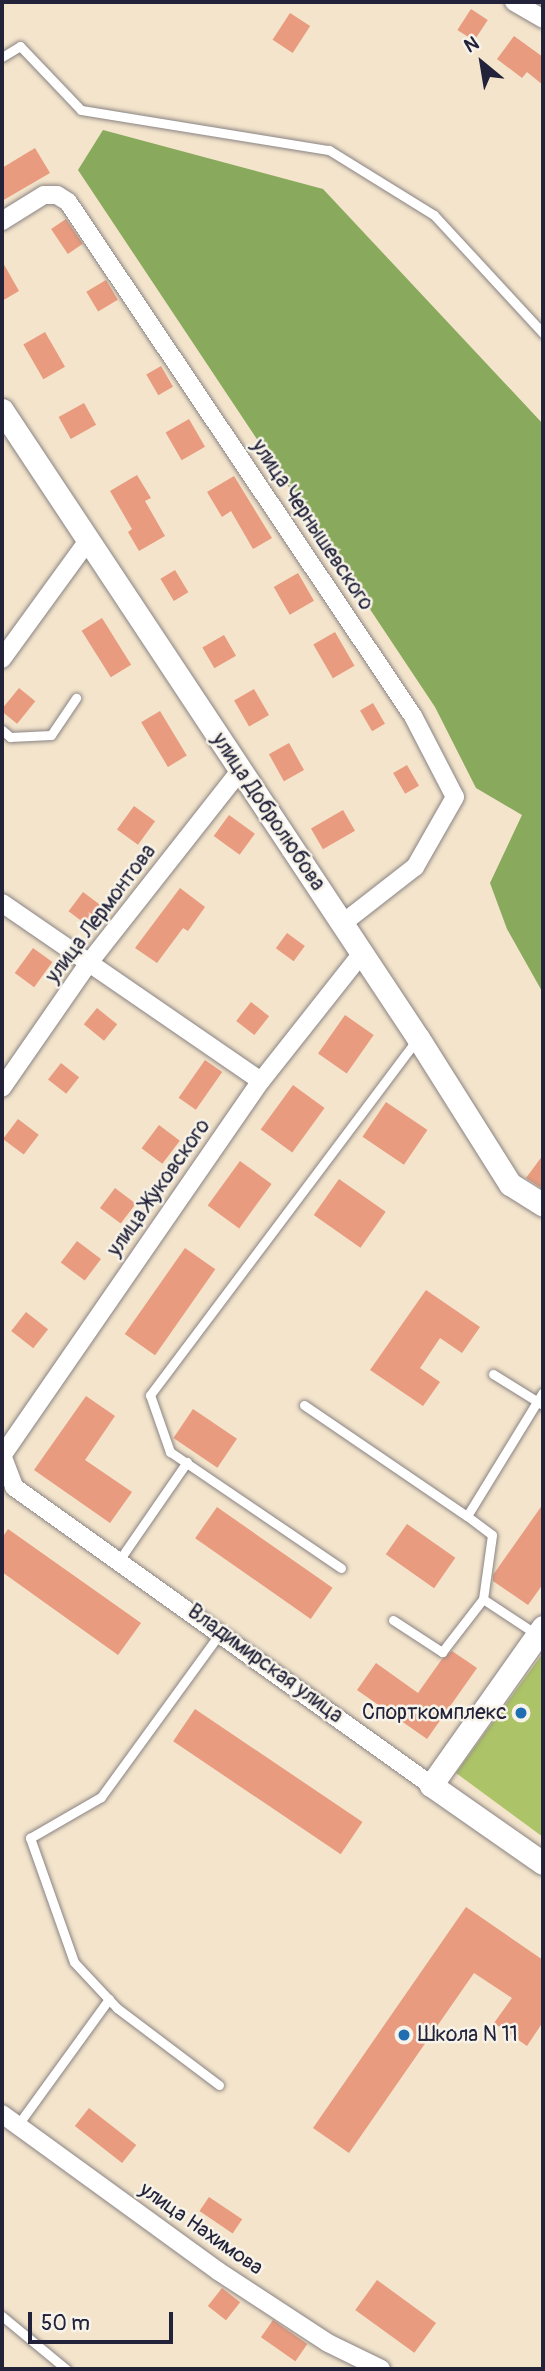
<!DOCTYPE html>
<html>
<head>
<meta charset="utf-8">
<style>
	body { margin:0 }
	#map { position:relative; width:545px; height:2371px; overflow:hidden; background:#f3e4cb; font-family:Pangolin,sans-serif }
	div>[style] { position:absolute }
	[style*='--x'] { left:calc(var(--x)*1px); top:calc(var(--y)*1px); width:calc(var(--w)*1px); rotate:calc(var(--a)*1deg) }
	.green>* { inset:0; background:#acc368 }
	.forest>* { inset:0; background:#89a95c }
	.building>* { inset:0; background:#e89b7f; transform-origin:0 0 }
	.roads { filter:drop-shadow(0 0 2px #8a8383) drop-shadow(0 0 2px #8a8383) }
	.service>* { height:9px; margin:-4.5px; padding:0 4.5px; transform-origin:4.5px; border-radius:4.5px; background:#fff }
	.minor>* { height:18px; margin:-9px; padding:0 9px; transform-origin:9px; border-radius:9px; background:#fff }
	.tertiary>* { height:23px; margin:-11.5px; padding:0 11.5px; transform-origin:11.5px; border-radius:11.5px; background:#fff }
	.dots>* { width:19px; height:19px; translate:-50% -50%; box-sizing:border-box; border:4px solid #f7f3e8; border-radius:50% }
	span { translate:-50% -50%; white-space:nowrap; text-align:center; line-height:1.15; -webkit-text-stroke:5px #f7f3e8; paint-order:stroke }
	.street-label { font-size:21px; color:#22223b }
	.poi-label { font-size:21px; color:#22223b }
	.right { translate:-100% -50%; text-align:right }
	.left { translate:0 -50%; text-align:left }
	.frame { position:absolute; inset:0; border:4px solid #22223b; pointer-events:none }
	.north { position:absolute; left:447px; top:28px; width:70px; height:70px; -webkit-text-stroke:5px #f7f3e8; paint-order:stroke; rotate:330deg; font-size:19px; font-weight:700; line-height:28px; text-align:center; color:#22223b }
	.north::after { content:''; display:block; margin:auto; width:24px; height:32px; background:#22223b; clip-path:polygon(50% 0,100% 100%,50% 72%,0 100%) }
	.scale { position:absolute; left:28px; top:2312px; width:145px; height:32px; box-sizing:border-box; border:4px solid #22223b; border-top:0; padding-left:9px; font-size:21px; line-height:24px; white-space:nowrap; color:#22223b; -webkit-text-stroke:5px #f7f3e8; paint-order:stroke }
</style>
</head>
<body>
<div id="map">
	<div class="green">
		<div style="clip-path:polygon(543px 1653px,543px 1837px,456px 1773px)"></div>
	</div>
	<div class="forest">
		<div style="clip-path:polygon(103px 130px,323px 189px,543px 424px,543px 993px,507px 929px,490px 883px,522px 815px,476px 788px,435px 707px,78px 170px)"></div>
	</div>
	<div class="building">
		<div style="left:471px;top:9px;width:20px;height:25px;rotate:33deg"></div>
		<div style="left:290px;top:13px;width:24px;height:32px;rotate:33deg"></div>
		<div style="clip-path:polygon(514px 36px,543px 57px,543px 85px,527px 72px,522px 78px,497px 59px)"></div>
		<div style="clip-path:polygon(35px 148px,50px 173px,2px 201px,2px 168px)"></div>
		<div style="left:66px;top:219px;width:30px;height:18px;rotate:56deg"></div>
		<div style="clip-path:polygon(2px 261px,19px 291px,2px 301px)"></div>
		<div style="left:106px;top:280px;width:23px;height:23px;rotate:59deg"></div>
		<div style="left:45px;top:332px;width:40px;height:25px;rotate:60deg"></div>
		<div style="left:161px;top:366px;width:24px;height:17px;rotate:60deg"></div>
		<div style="left:84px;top:403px;width:25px;height:29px;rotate:61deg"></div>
		<div style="left:189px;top:419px;width:32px;height:27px;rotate:60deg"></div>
		<div style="clip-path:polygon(137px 475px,151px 498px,145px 501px,165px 536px,139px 551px,128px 532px,132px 529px,110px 491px)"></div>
		<div style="clip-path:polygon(234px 476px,272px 538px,253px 549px,231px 511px,222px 517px,207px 492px)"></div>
		<div style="left:175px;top:570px;width:26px;height:17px;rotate:59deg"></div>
		<div style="left:298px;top:573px;width:32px;height:28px;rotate:60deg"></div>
		<div style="left:102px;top:618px;width:55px;height:24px;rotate:58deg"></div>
		<div style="left:335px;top:632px;width:39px;height:25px;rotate:60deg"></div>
		<div style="left:224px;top:635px;width:24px;height:25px;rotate:60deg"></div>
		<div style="left:19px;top:688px;width:21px;height:29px;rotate:39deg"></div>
		<div style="left:254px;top:689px;width:30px;height:23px;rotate:60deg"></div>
		<div style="left:373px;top:703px;width:24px;height:15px;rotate:60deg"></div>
		<div style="left:160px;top:711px;width:52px;height:22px;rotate:59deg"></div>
		<div style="left:289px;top:743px;width:31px;height:23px;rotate:61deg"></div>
		<div style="left:407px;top:765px;width:24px;height:16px;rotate:60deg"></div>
		<div style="left:134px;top:806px;width:26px;height:29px;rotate:36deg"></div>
		<div style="left:343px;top:810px;width:24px;height:37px;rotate:60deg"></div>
		<div style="left:229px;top:815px;width:32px;height:26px;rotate:36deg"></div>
		<div style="clip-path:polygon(180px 888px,205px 907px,188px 931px,183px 928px,157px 963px,135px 948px)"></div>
		<div style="left:83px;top:892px;width:25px;height:24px;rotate:37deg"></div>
		<div style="left:287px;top:933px;width:22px;height:19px;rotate:36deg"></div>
		<div style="left:33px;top:948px;width:24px;height:31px;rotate:36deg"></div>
		<div style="left:251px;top:1002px;width:23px;height:24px;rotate:38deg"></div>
		<div style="left:97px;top:1008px;width:26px;height:21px;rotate:39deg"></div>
		<div style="left:345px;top:1015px;width:35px;height:47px;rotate:35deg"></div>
		<div style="left:205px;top:1060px;width:21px;height:46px;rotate:35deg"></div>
		<div style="left:61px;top:1063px;width:23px;height:21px;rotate:38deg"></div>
		<div style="left:293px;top:1085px;width:39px;height:55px;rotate:36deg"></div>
		<div style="left:386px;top:1102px;width:50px;height:42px;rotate:34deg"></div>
		<div style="left:18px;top:1119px;width:26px;height:25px;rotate:37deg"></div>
		<div style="left:159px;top:1125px;width:26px;height:29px;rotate:37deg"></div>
		<div style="clip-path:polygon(543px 1155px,543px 1189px,526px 1178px)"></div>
		<div style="left:240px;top:1161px;width:39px;height:55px;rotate:36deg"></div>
		<div style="left:339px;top:1179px;width:57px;height:44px;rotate:35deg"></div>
		<div style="left:115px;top:1188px;width:26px;height:25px;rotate:37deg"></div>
		<div style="left:77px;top:1241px;width:30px;height:27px;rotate:37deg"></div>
		<div style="left:185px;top:1248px;width:37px;height:105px;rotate:35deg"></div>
		<div style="clip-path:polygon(426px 1290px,480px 1327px,462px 1353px,440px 1338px,420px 1368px,440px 1382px,423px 1406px,370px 1370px)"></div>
		<div style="left:26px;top:1312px;width:28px;height:24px;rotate:38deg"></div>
		<div style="clip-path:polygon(86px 1396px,115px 1416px,85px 1460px,132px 1492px,110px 1523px,34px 1470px)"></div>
		<div style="left:193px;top:1409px;width:53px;height:35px;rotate:34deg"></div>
		<div style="clip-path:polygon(543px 1504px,543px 1584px,528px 1605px,493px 1581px,493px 1575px)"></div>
		<div style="left:217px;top:1507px;width:141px;height:38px;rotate:35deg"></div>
		<div style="left:407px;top:1524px;width:59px;height:37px;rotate:35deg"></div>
		<div style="clip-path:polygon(8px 1529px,141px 1623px,118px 1655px,2px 1572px,2px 1538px)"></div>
		<div style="clip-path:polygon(452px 1651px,477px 1668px,427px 1739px,357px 1690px,376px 1663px,418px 1693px,442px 1659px)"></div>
		<div style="left:195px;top:1709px;width:202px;height:39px;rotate:34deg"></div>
		<div style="clip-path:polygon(466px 1907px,543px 1960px,543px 2022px,527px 2046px,494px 2023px,512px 1998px,474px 1973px,349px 2153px,313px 2128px)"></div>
		<div style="left:89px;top:2108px;width:60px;height:23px;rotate:38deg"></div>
		<div style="left:209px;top:2197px;width:40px;height:17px;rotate:34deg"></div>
		<div style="left:377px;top:2280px;width:73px;height:37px;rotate:36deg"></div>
		<div style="left:222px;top:2288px;width:23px;height:23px;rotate:38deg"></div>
		<div style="left:273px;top:2320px;width:42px;height:21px;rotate:35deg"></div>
	</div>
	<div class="roads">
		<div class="service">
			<div style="--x:2;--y:57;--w:21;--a:-31"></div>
			<div style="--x:20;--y:46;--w:88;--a:46.4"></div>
			<div style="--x:81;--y:110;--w:251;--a:9.2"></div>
			<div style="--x:329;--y:150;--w:123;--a:31.8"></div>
			<div style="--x:434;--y:215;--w:161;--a:47.3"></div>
			<div style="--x:2;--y:730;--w:11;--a:41"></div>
			<div style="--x:10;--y:737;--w:41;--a:-2.8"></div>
			<div style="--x:51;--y:735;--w:45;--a:-56"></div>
			<div style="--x:493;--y:1374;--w:59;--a:31.8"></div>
			<div style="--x:304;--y:1405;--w:197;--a:34.3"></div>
			<div style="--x:467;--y:1516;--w:145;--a:-58.5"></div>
			<div style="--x:467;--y:1516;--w:31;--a:37"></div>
			<div style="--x:492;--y:1535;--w:65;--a:98"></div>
			<div style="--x:120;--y:1559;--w:118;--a:-55.4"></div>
			<div style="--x:341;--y:1568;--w:207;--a:-145.8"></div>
			<div style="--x:170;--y:1452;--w:60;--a:-109.3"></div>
			<div style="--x:150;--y:1395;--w:445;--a:-53.1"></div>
			<div style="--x:393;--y:1620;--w:59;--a:33.1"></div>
			<div style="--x:442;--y:1652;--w:67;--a:-52.3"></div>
			<div style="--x:483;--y:1599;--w:64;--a:33.4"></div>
			<div style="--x:219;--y:2085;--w:128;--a:-143"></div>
			<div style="--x:117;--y:2008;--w:63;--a:-133.1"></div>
			<div style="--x:74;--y:1962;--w:132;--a:-109.5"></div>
			<div style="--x:30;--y:1838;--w:82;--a:-30"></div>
			<div style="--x:101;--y:1797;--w:203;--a:-54"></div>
			<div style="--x:17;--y:2126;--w:157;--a:-54.1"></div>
			<div style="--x:2;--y:2316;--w:83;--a:39.6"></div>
		</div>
		<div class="minor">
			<div style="--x:514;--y:2;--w:34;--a:30"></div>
			<div style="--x:2;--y:221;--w:49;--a:-31.8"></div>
			<div style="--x:44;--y:195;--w:13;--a:0"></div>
			<div style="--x:57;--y:195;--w:13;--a:32"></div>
			<div style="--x:68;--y:202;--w:619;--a:56.13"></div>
			<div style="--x:413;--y:716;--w:91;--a:62.6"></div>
			<div style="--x:455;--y:797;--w:81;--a:119.7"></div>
			<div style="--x:415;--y:867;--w:91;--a:142.1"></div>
			<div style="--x:2;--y:659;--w:145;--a:-54"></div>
			<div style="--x:2;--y:903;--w:314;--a:34.5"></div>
			<div style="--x:2;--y:1088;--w:151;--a:-55.3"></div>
			<div style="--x:88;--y:964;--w:246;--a:-51.8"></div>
			<div style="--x:2;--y:1455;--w:34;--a:69"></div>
			<div style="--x:14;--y:1487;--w:513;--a:35.55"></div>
			<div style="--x:2;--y:1456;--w:456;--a:-55.4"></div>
			<div style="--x:261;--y:1081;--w:163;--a:-51.7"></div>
			<div style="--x:2;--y:2114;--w:267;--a:36"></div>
			<div style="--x:218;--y:2271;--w:131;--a:33.2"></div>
			<div style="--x:328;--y:2343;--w:59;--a:26.1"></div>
		</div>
		<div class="tertiary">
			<div style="--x:2;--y:410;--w:753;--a:56.48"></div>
			<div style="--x:418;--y:1038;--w:173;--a:57.8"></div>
			<div style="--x:510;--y:1184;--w:39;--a:32"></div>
			<div style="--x:543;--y:1627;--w:194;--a:125.3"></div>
			<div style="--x:431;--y:1785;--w:136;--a:34.9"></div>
		</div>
	</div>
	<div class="dots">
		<div style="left:521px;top:1713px;background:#1f6fb2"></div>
		<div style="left:404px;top:2035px;background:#1f6fb2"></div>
	</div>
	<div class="street-label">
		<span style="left:312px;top:525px;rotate:56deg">улица Чернышевского</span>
		<span style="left:268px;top:812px;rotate:56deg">улица Добролюбова</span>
		<span style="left:101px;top:914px;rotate:-53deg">улица Лермонтова</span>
		<span style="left:159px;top:1188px;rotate:-55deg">улица Жуковского</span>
		<span style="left:265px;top:1664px;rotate:36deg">Владимирская улица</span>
		<span style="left:201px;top:2229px;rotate:35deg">улица Нахимова</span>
	</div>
	<div class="poi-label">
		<span class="right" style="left:507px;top:1713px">Спорткомплекс</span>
		<span class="left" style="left:418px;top:2035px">Школа N 11</span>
	</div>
	<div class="frame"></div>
	<div class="north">N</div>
	<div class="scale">50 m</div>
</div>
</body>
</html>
